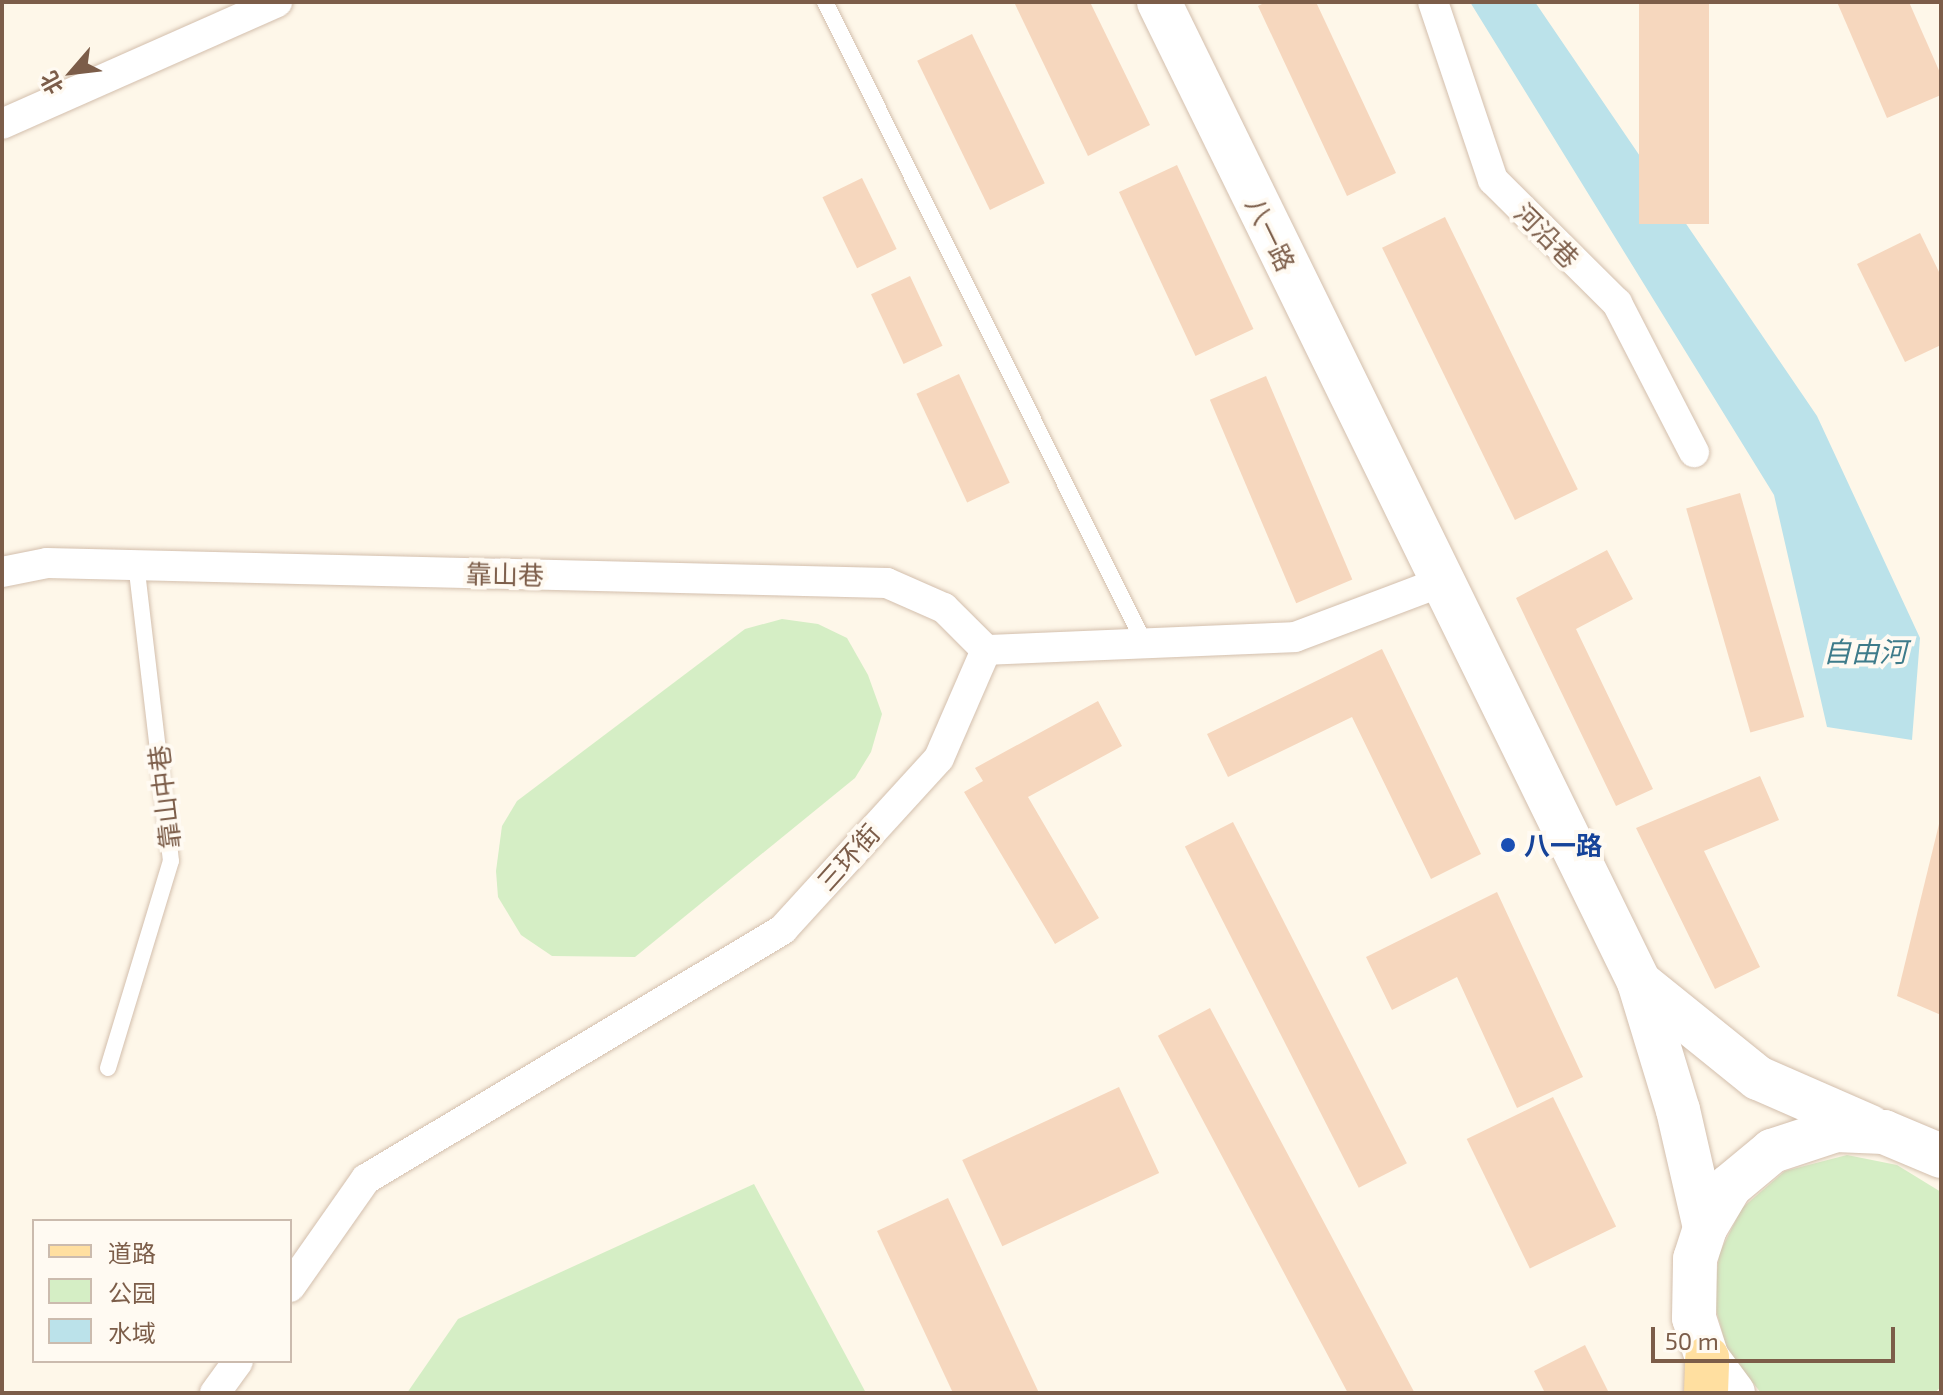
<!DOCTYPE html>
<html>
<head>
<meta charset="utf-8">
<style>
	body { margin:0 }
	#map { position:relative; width:1943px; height:1395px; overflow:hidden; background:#fef7e9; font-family:"Exo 2","Noto Sans SC",sans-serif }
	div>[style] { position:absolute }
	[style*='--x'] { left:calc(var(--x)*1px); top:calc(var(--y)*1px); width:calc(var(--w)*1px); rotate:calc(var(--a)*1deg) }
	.green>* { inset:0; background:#d5eec5 }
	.water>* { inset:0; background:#bbe2ea }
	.building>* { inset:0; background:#f6d7be; transform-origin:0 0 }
	.roads { filter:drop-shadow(0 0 2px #d3bfad) drop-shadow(0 0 2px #d3bfad) }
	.lane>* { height:16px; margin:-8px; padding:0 8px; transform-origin:8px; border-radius:8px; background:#fff }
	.street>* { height:30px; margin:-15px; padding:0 15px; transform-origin:15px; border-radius:15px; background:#fff }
	.secondary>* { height:44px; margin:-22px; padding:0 22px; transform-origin:22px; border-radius:22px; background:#fff }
	.primary>* { height:44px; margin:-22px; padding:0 22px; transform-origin:22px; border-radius:22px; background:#ffdfa0 }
	.dots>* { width:22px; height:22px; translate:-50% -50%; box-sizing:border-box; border:4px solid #fffaf2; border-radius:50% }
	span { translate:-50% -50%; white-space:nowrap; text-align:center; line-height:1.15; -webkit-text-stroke:8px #fffaf2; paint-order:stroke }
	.street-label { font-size:26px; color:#7c5d49 }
	.transit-label { font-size:26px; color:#164399; font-weight:700 }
	.left { translate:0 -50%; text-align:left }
	.water-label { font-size:28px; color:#3e7b8a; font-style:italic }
	.frame { position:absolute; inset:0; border:4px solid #7c5d49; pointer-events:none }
	.legend { position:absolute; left:32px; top:1219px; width:260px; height:144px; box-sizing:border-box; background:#fffaf2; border:2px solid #cbbbae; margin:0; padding:10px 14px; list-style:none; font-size:24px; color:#7c5d49 }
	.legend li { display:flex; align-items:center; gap:16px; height:40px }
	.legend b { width:40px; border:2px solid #cbbbae }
	.north { position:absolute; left:32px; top:32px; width:80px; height:80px; -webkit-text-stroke:6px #fffaf2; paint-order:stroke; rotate:242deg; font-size:22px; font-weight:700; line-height:32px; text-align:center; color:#7c5d49 }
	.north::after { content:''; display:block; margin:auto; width:28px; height:36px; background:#7c5d49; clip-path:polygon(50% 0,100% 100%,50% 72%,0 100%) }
	.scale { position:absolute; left:1651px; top:1327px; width:244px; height:36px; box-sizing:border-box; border:4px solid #7c5d49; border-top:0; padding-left:10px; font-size:24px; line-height:28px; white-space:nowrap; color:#7c5d49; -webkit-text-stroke:6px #fffaf2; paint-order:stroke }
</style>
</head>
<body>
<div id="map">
	<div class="green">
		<div style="clip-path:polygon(782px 619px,818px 624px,847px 638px,868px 675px,882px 714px,871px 752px,855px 778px,635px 957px,552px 956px,521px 935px,498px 897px,496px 871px,502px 826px,517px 801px,745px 629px)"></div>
		<div style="clip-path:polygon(1847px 1155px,1897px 1165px,1941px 1192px,1941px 1387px,1934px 1393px,1761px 1393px,1727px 1350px,1714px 1302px,1719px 1254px,1742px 1208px,1785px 1171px)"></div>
		<div style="clip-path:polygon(754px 1184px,866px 1393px,407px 1393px,458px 1319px)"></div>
	</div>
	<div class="water">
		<div style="clip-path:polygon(1470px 2px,1535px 2px,1817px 416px,1920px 638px,1912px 740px,1827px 727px,1774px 495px)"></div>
	</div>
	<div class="building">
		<div style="clip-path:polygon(1014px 2px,1090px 2px,1150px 125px,1088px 156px)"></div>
		<div style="clip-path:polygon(1266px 2px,1316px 2px,1396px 173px,1347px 196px,1258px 6px)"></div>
		<div style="left:1639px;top:2px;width:70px;height:222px"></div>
		<div style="clip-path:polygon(1837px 2px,1909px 2px,1941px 75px,1941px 95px,1887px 118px)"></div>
		<div style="left:972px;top:34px;width:166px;height:61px;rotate:64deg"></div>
		<div style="left:1177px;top:165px;width:181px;height:64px;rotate:65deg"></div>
		<div style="left:862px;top:178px;width:79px;height:44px;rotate:64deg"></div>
		<div style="left:1445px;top:217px;width:303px;height:70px;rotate:64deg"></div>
		<div style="clip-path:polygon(1920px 233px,1941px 276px,1941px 345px,1905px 362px,1857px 264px)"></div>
		<div style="left:910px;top:276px;width:77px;height:43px;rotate:65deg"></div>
		<div style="left:959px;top:374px;width:120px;height:47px;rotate:65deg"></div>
		<div style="left:1266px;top:376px;width:221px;height:61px;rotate:67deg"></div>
		<div style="left:1740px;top:493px;width:233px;height:56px;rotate:74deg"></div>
		<div style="clip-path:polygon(1607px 550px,1633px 599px,1576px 629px,1653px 789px,1616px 806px,1516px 598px)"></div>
		<div style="clip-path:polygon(1382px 649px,1481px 854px,1431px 879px,1352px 717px,1228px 777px,1207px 734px)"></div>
		<div style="clip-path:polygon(1098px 701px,1122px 746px,1028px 797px,1099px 918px,1055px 944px,964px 792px,983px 781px,975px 768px)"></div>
		<div style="clip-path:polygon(1760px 776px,1779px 820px,1704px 851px,1760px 967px,1715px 989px,1636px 828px)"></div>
		<div style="clip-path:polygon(1940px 820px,1941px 820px,1941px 1015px,1897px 996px)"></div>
		<div style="left:1233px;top:822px;width:383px;height:54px;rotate:63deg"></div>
		<div style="clip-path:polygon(1497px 892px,1583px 1077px,1517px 1108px,1457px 977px,1392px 1010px,1366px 957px)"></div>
		<div style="left:1210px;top:1008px;width:436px;height:59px;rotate:62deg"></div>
		<div style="left:1119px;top:1087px;width:95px;height:173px;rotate:65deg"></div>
		<div style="left:1553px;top:1097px;width:144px;height:96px;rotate:64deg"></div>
		<div style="clip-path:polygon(948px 1198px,1039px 1393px,953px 1393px,877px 1231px)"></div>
		<div style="clip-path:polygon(1585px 1345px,1609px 1393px,1545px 1393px,1534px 1371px)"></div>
	</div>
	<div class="roads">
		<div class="lane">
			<div style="--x:825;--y:2;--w:717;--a:63.51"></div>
			<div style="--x:108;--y:1068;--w:216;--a:-73.1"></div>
			<div style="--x:171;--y:861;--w:298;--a:-96.7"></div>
		</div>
		<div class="street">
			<div style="--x:1433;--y:2;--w:188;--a:71.4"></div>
			<div style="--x:1493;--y:180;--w:175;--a:44.8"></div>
			<div style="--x:1617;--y:303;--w:168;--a:62.7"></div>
			<div style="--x:2;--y:124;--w:301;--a:-23.9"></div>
			<div style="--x:2;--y:572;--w:46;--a:-11.3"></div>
			<div style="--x:47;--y:563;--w:840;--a:1.36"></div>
			<div style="--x:887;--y:583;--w:62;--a:23.7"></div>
			<div style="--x:944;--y:608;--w:59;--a:45"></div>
			<div style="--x:986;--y:650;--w:309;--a:-2.4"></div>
			<div style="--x:1295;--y:637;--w:154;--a:-20.6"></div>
			<div style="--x:290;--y:1287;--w:132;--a:-54.9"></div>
			<div style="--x:366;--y:1179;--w:486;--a:-30.9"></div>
			<div style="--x:783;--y:929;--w:231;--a:-47.6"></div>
			<div style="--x:939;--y:758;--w:118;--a:-66.5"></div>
			<div style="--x:215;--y:1393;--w:39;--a:-54"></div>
		</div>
		<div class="secondary">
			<div style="--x:1159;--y:2;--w:1091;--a:63.9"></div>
			<div style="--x:1639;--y:982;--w:134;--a:73.1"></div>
			<div style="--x:1678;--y:1110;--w:121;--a:77.1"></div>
			<div style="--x:1639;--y:982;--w:153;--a:38.9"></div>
			<div style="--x:1758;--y:1078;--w:122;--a:23.6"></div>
			<div style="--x:1733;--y:1393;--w:44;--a:-126.6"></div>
			<div style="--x:1707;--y:1358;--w:42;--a:-108"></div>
			<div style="--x:1694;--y:1318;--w:59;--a:-89"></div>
			<div style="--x:1695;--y:1259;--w:33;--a:-72"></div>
			<div style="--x:1705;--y:1228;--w:49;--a:-59.2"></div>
			<div style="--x:1730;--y:1186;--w:55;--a:-39.8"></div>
			<div style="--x:1772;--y:1151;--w:67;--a:-18.2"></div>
			<div style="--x:1836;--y:1130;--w:48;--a:2.4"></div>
			<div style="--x:1884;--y:1132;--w:62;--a:22.8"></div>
		</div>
		<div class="primary">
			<div style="--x:1706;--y:1393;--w:35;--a:-88"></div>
		</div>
	</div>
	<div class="dots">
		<div style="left:1508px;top:845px;background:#1a4fb4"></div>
	</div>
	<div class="street-label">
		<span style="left:1271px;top:234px;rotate:64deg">八一路</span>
		<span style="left:1547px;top:235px;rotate:45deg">河沿巷</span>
		<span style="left:505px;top:574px;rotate:1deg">靠山巷</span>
		<span style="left:164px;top:797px;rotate:-97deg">靠山中巷</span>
		<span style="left:848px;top:857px;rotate:-48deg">三环街</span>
	</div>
	<div class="transit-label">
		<span class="left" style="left:1524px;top:845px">八一路</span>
	</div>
	<div class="water-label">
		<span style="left:1865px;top:651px">自由河</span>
	</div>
	<div class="frame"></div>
	<ul class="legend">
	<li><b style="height:10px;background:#ffdfa0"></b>道路</li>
	<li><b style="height:22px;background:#d5eec5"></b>公园</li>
	<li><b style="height:22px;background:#bbe2ea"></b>水域</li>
	</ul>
	<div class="north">北</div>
	<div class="scale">50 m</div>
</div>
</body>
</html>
